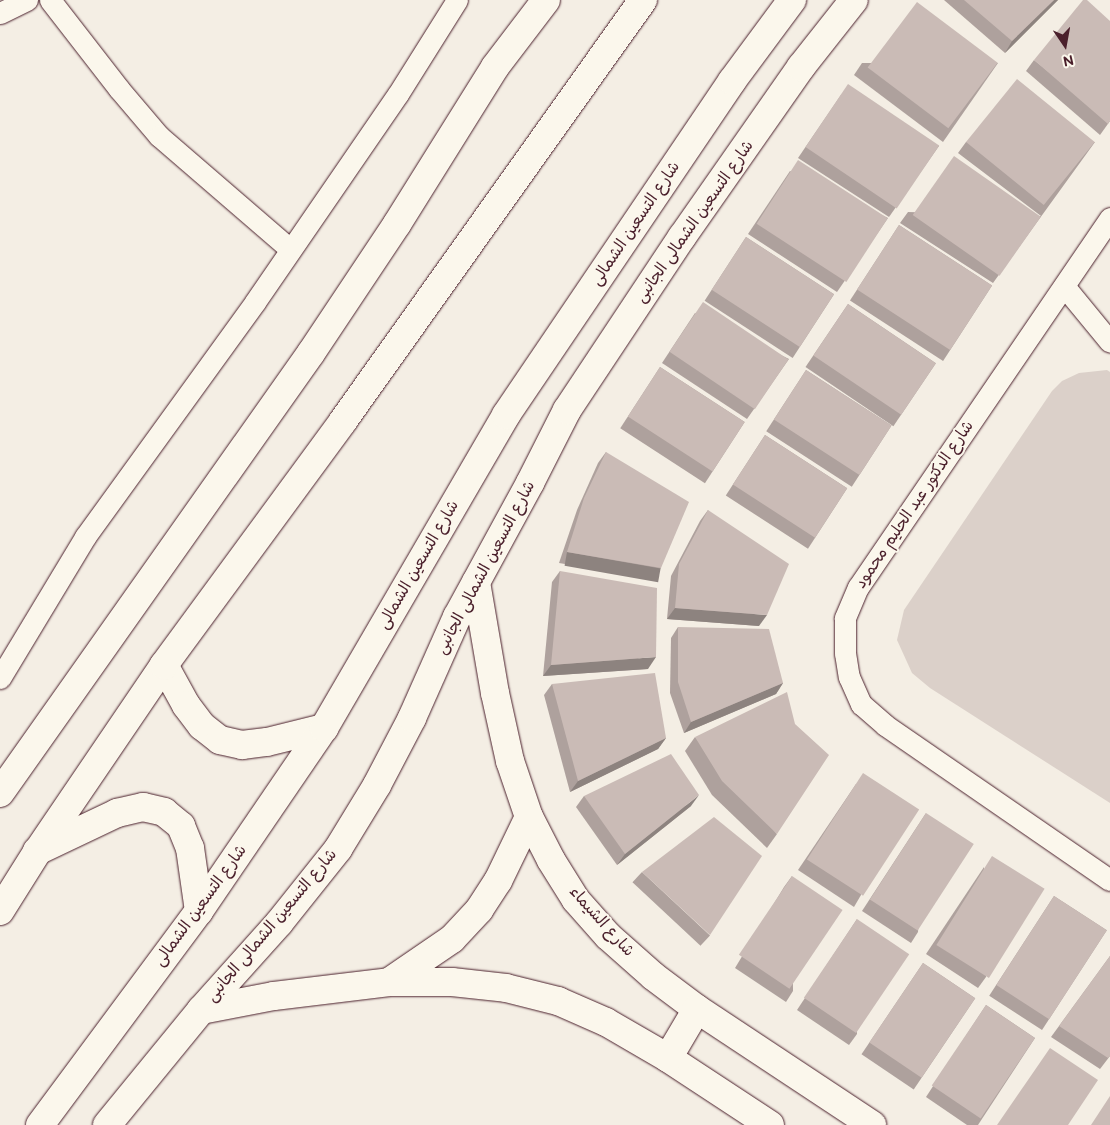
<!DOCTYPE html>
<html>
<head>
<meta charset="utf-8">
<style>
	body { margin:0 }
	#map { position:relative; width:1110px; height:1125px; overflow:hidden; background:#f4eee4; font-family:"Balsamiq Sans","Playpen Sans Arabic",sans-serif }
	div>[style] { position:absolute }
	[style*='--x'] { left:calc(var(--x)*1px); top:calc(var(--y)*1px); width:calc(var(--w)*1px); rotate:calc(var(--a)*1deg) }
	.green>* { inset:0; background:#dbd0c9 }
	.roads { filter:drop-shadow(0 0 1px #4a1f2b) drop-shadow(0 0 1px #4a1f2b) }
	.street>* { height:21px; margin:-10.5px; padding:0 10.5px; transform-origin:10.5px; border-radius:10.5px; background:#fbf7ec }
	.secondary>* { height:28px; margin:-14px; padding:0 14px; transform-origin:14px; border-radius:14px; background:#fbf7ec }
	.primary>* { height:28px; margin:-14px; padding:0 14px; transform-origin:14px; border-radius:14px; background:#fbf7ec }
	.wall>* { inset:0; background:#aea19d; transform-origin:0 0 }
	.shaded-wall>* { inset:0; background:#8d837f; transform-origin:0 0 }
	.building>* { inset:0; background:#cabbb6; transform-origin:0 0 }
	span { translate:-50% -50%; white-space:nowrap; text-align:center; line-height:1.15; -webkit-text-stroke:4px #fbf7ec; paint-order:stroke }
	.street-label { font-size:16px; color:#4a1f2b }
	.north { position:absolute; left:1040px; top:20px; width:50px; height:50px; -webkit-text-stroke:4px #fbf7ec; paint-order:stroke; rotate:168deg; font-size:14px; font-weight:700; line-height:20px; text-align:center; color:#4a1f2b }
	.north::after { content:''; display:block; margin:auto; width:18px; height:22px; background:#4a1f2b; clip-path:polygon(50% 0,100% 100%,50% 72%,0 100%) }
</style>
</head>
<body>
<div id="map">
	<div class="green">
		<div style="clip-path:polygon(1107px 370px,1110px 372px,1110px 803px,930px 688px,912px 673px,897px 640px,904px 610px,1052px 391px,1062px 381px,1079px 373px)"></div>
	</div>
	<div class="roads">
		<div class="street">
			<div style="--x:50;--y:0;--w:113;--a:52.2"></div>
			<div style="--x:119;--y:89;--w:62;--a:49.6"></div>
			<div style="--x:159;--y:136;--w:173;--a:40.8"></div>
			<div style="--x:0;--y:13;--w:30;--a:-26"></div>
			<div style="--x:1110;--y:218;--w:447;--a:124.3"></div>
			<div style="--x:858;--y:587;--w:34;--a:113"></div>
			<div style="--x:845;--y:618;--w:35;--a:90"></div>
			<div style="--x:845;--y:653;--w:24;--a:81"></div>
			<div style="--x:849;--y:677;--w:30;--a:66"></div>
			<div style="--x:861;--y:704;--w:32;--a:41"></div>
			<div style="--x:885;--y:725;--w:273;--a:34.6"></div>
			<div style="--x:1064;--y:286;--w:72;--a:50.6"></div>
			<div style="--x:0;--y:678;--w:165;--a:-58.9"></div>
			<div style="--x:85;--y:537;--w:290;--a:-54.1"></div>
			<div style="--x:255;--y:302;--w:252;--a:-55.5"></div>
			<div style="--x:398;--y:94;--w:111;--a:-57.9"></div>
		</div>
		<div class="secondary">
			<div style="--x:476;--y:582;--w:113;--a:80.3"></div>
			<div style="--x:495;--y:693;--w:70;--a:77.6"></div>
			<div style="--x:510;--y:761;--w:59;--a:71.3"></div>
			<div style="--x:529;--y:817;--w:48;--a:62.9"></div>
			<div style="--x:551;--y:860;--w:47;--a:58"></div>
			<div style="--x:576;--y:900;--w:48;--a:48.4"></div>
			<div style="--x:608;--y:936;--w:60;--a:41.6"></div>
			<div style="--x:653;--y:976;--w:55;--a:36.9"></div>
			<div style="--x:697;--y:1009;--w:210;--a:33.5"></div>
			<div style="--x:0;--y:793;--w:539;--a:-54.75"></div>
			<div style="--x:311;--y:353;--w:155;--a:-56.3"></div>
			<div style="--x:397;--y:224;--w:185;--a:-58"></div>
			<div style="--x:495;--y:67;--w:84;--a:-52.7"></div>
			<div style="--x:389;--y:982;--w:76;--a:-34.3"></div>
			<div style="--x:452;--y:939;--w:40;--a:-47"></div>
			<div style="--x:479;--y:910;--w:35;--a:-57"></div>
			<div style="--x:498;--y:881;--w:71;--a:-64.2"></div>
			<div style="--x:201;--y:1010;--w:74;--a:-10.9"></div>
			<div style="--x:274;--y:996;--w:116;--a:-6.9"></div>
			<div style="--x:389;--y:982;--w:63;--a:0"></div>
			<div style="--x:452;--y:982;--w:54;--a:6.3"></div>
			<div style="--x:506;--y:988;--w:54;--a:14"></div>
			<div style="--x:558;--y:1001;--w:52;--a:23.6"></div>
			<div style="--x:606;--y:1022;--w:72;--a:30.1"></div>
			<div style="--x:668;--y:1058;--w:122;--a:33.3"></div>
			<div style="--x:668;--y:1058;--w:57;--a:-59.4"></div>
			<div style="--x:107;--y:1125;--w:149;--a:-50.7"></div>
			<div style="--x:201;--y:1010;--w:117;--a:-48.1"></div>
			<div style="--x:279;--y:923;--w:95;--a:-51.4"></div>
			<div style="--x:338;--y:849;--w:75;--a:-58.6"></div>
			<div style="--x:377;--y:785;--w:76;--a:-62.4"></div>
			<div style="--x:412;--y:718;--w:111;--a:-66"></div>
			<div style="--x:457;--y:617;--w:153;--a:-61.4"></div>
			<div style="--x:530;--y:483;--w:82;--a:-63.1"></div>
			<div style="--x:567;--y:410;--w:208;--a:-56.4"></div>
			<div style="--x:682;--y:237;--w:208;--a:-55"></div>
			<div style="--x:801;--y:67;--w:85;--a:-51.7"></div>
		</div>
		<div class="primary">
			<div style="--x:164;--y:665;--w:46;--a:61.2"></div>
			<div style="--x:186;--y:705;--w:26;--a:53"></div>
			<div style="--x:202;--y:726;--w:23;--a:38"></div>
			<div style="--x:220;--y:740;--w:23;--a:13"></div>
			<div style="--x:242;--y:745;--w:25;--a:-7"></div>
			<div style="--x:267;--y:742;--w:59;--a:-13.8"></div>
			<div style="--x:37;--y:851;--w:89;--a:-25.4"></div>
			<div style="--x:117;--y:813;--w:27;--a:-13"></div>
			<div style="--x:143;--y:807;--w:22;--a:13"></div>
			<div style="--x:164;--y:812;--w:22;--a:39"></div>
			<div style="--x:181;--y:826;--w:24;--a:68"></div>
			<div style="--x:190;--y:848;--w:64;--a:81.9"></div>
			<div style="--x:0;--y:911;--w:70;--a:-57.9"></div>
			<div style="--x:37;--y:852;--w:226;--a:-55.8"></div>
			<div style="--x:164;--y:665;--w:303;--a:-53.7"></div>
			<div style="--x:343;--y:421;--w:517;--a:-54.53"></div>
			<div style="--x:40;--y:1125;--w:267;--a:-53.4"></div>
			<div style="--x:199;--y:911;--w:222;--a:-55.7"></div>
			<div style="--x:324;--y:728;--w:362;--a:-59.8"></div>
			<div style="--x:506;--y:415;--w:403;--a:-55.9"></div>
			<div style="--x:732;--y:81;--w:101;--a:-53.5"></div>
		</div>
	</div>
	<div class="wall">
		<div style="clip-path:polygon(944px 0,1058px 0,1005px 53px)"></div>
		<div style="clip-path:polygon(1034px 60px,1110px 121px,1100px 135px,1026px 71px)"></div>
		<div style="clip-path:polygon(862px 63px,998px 63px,943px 142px,854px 75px)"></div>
		<div style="clip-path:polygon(841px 95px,939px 146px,889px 217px,798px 158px)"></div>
		<div style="clip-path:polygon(966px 142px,1095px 142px,993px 283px,900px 223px,908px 212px,1041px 216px,958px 153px)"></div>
		<div style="clip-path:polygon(790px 171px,888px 218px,837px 292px,748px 234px)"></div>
		<div style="left:899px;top:225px;width:111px;height:90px;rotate:33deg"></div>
		<div style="left:746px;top:237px;width:105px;height:76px;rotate:33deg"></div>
		<div style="left:848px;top:304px;width:106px;height:76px;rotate:34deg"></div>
		<div style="clip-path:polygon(695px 313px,789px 359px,747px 419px,662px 363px)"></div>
		<div style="left:660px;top:367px;width:101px;height:73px;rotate:33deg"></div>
		<div style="left:806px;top:370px;width:102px;height:73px;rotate:33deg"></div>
		<div style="left:765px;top:435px;width:98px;height:72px;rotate:33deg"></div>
		<div style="clip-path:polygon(606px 452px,661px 568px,653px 579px,559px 563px,577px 510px,598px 463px)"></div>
		<div style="clip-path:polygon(708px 510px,759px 626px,667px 619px,671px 576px,700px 521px)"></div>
		<div style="clip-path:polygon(560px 571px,648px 669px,543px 676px,552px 582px)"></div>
		<div style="clip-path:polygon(678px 627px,783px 683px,776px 694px,684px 733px,670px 693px,671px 638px)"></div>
		<div style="clip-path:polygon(552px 684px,666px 738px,658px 749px,570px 792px,544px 695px)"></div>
		<div style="clip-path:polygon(695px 737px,777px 834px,767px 848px,712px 795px,685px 751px)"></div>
		<div style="clip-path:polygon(856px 784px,861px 895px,854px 907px,798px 870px)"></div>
		<div style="clip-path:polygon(584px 796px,691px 806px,617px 865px,576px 807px)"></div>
		<div style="clip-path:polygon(926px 813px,918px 932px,911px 943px,862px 911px)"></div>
		<div style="clip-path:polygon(984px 867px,986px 977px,978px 988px,926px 954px)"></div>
		<div style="left:642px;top:872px;width:93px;height:14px;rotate:43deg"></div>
		<div style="clip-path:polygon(792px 876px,793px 991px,786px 1002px,735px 968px,784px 887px)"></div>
		<div style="left:1054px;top:896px;width:63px;height:119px;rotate:33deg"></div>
		<div style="clip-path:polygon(857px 919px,857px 1034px,849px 1045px,797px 1010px)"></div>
		<div style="clip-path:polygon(1110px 956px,1110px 1056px,1100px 1069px,1051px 1037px)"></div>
		<div style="left:923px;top:963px;width:63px;height:110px;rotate:34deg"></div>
		<div style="clip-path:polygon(986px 1005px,1035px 1038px,978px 1125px,967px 1125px,926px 1097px)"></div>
	</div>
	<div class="shaded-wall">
		<div style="clip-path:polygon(1054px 0,1058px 0,1005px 53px,1012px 41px)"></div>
		<div style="left:567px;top:552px;width:95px;height:14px;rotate:10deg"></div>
		<div style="clip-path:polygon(675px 608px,767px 615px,759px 626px,667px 619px)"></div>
		<div style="clip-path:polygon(656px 657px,648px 669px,543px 676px,551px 665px)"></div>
		<div style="clip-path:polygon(783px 683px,776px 694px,684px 733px,691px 722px)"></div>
		<div style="clip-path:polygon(666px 738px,658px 749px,570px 792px,578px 781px)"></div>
		<div style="clip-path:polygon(699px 795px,691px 806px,617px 865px,625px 854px)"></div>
	</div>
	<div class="building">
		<div style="clip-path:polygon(964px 0,1054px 0,1012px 41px)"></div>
		<div style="clip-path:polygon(1083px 0,1087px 0,1110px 21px,1110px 120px,1108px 124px,1034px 60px)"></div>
		<div style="left:917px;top:2px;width:101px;height:82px;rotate:37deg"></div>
		<div style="left:1017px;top:79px;width:100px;height:81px;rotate:39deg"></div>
		<div style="left:848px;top:84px;width:110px;height:76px;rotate:34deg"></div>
		<div style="left:954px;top:156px;width:106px;height:72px;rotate:35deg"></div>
		<div style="left:798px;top:160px;width:107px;height:76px;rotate:33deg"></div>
		<div style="left:899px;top:225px;width:111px;height:77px;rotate:33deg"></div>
		<div style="left:746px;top:237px;width:105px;height:63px;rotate:33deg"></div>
		<div style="left:703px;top:302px;width:103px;height:60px;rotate:34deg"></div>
		<div style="left:848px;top:304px;width:106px;height:62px;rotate:34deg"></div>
		<div style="left:660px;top:367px;width:101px;height:59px;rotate:33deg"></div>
		<div style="left:806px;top:370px;width:102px;height:59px;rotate:33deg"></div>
		<div style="left:765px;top:435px;width:98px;height:59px;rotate:33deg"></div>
		<div style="clip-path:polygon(606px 452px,689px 502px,661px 568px,567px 552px,584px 498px)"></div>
		<div style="clip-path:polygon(708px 510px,789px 564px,767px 615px,675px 608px,679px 564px)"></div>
		<div style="clip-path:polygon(560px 571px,657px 588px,656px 657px,551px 665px)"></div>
		<div style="clip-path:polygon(678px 627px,769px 629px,783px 683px,691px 722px,678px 682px)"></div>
		<div style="clip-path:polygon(655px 673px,666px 738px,578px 781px,552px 684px)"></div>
		<div style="clip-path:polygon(787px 692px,795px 724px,829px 755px,777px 834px,722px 781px,695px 737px)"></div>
		<div style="clip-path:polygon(671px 754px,699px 795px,625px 854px,584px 796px)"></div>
		<div style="left:863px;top:773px;width:67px;height:103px;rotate:33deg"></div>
		<div style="left:926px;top:813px;width:57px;height:103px;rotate:33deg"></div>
		<div style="clip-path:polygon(714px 817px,762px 856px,710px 935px,642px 872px)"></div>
		<div style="left:992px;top:856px;width:62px;height:105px;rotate:32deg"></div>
		<div style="left:792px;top:876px;width:61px;height:95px;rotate:34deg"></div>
		<div style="left:1054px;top:896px;width:63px;height:106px;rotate:33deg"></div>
		<div style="left:857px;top:919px;width:63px;height:95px;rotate:34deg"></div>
		<div style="clip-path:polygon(1110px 956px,1110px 1056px,1108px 1058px,1059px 1026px)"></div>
		<div style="left:923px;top:963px;width:63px;height:96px;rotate:34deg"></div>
		<div style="left:986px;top:1005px;width:59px;height:97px;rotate:34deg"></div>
		<div style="clip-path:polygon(1050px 1048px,1098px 1080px,1068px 1125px,997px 1125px)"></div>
		<div style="clip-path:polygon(1110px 1096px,1110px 1125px,1091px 1125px)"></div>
	</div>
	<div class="street-label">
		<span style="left:695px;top:222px;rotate:-55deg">شارع التسعين الشمالى الجانبى</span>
		<span style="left:636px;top:224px;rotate:-56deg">شارع التسعين الشمالى</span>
		<span style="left:915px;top:505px;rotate:-56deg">شارع الدكتور عبد الحليم محمود</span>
		<span style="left:419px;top:565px;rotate:-60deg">شارع التسعين الشمالى</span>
		<span style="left:486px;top:568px;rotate:-62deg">شارع التسعين الشمالى الجانبى</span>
		<span style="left:201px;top:906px;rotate:-54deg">شارع التسعين الشمالى</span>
		<span style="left:601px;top:922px;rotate:48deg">شارع الشيماء</span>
		<span style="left:272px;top:926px;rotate:-50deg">شارع التسعين الشمالى الجانبى</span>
	</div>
	<div class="north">N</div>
</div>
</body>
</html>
